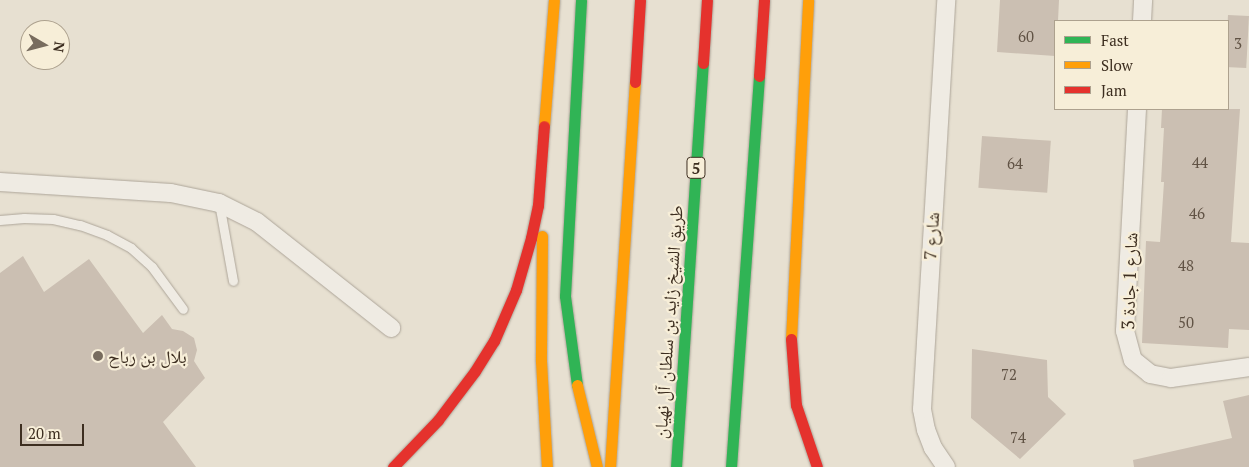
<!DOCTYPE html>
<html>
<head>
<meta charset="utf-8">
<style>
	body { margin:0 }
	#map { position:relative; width:1249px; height:467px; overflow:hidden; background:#e7e0d1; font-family:"PT Serif","Noto Naskh Arabic",serif }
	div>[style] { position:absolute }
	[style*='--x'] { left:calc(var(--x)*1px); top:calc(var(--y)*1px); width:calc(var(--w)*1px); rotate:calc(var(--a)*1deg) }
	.building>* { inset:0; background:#cbbfb2; transform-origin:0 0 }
	.roads { filter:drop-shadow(0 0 1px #ada599) drop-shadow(0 0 1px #ada599) }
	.lane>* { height:9px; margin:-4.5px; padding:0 4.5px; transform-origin:4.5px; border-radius:4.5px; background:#efebe3 }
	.street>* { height:18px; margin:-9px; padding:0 9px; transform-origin:9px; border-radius:9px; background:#efebe3 }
	.fast>* { height:11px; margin:-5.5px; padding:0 5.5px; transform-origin:5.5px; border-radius:5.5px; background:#30b455 }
	.slow>* { height:11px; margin:-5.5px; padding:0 5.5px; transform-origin:5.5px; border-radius:5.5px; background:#ff9f0a }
	.jam>* { height:11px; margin:-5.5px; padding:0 5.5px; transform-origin:5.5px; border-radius:5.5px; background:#e5322d }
	.dots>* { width:14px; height:14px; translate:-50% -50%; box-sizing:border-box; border:2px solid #f7eed8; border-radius:50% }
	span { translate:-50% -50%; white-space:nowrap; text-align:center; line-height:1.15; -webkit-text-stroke:4.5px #f7eed8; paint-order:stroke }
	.number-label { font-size:15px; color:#605244 }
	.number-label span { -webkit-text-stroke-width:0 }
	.shield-label span { padding:1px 4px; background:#f7eed8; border:1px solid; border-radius:4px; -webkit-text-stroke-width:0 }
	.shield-label { font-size:16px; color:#3d2e20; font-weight:700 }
	.street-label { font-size:18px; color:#3d2e20 }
	.poi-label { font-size:18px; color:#3d2e20 }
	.left { translate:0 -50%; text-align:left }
	.legend { position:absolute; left:1054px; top:20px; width:175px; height:90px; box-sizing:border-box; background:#f7eed8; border:1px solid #ada18e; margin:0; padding:6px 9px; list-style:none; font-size:15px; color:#3d2e20 }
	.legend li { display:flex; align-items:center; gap:10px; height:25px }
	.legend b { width:25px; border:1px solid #ada18e }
	.north { position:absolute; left:20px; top:20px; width:50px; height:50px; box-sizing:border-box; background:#f7eed8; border:1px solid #ada18e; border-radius:50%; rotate:98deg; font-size:14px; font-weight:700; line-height:20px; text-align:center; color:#3d2e20 }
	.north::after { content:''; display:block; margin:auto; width:18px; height:22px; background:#786c5e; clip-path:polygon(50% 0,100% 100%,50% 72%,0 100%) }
	.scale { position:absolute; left:20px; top:424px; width:64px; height:22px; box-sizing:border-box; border:2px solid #3d2e20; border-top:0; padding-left:6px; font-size:15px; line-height:18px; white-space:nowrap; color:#3d2e20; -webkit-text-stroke:4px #f7eed8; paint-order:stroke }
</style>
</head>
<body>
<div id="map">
	<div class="building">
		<div style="clip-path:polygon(1000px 0,1059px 0,1058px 21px,1055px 21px,1055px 56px,997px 52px)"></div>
		<div style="left:1228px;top:15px;width:21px;height:52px;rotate:3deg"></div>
		<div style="clip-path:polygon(1162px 109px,1240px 109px,1231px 242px,1249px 243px,1249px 330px,1229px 329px,1228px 348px,1142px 343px,1146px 241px,1160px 242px,1164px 182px,1161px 182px,1164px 128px,1161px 128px)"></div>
		<div style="left:982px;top:136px;width:69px;height:52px;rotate:4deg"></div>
		<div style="clip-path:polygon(23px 256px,44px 292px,89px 259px,143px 333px,162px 315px,172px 329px,183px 331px,194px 338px,197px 350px,194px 361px,205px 378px,163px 422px,196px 467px,0 467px,0 273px)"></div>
		<div style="clip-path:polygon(972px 349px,1047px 360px,1048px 397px,1066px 414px,1020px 459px,971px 418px)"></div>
		<div style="clip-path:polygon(1249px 395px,1249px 467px,1134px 467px,1133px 460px,1232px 438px,1223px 401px)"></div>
	</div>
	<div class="roads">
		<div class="lane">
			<div style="--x:219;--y:203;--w:79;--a:79.8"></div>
			<div style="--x:0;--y:220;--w:24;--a:-5"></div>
			<div style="--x:24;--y:218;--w:29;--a:2"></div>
			<div style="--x:53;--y:219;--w:28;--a:13"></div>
			<div style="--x:80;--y:225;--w:29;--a:20"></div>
			<div style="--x:107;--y:235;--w:27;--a:28"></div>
			<div style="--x:131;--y:248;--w:28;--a:42"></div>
			<div style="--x:152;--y:267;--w:52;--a:53.6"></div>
		</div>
		<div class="street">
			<div style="--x:1142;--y:21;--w:21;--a:-87"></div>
			<div style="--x:1137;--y:109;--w:222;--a:93.1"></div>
			<div style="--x:1125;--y:331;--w:30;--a:75"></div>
			<div style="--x:1133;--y:360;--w:22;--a:39"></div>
			<div style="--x:1150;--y:374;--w:21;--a:11"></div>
			<div style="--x:1171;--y:378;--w:79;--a:-8"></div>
			<div style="--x:0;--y:182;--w:171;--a:3.7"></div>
			<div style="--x:171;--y:193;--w:49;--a:11.8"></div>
			<div style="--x:219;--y:203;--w:42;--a:26.6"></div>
			<div style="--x:257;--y:222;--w:171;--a:38.3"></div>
			<div style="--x:946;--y:467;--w:23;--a:-124"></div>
			<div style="--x:933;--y:448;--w:19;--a:-111"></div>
			<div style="--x:926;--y:430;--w:21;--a:-101"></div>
			<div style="--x:922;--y:409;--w:410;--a:-86.6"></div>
		</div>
		<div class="fast">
			<div style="--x:577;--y:385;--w:90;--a:-97.7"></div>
			<div style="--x:565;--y:296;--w:296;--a:-86.9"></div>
			<div style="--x:676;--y:467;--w:405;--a:-86.2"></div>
			<div style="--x:731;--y:467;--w:392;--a:-85.9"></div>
		</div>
		<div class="slow">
			<div style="--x:544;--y:126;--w:126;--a:-85.5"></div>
			<div style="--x:542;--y:236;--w:125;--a:90.5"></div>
			<div style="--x:541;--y:361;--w:106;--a:86.8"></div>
			<div style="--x:791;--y:339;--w:339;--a:-87.1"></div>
			<div style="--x:577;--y:385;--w:84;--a:76.3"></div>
			<div style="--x:610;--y:467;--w:386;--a:-86.3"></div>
		</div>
		<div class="jam">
			<div style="--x:703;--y:63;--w:63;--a:-86.4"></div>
			<div style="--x:759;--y:76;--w:76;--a:-86.2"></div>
			<div style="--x:635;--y:82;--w:82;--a:-86.5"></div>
			<div style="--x:791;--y:339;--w:66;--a:85.7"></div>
			<div style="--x:796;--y:405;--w:65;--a:71.3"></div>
			<div style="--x:393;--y:467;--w:65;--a:-46.2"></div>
			<div style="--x:438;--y:420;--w:61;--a:-52.9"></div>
			<div style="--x:475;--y:371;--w:36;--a:-58"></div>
			<div style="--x:494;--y:341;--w:56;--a:-66.7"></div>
			<div style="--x:516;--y:290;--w:54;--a:-73.9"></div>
			<div style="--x:531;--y:238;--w:34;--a:-78"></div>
			<div style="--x:538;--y:205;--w:79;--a:-85.7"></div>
		</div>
	</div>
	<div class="dots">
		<div style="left:98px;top:356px;background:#786c5e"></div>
	</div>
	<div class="number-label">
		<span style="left:1026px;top:37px">60</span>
		<span style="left:1238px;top:44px">3</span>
		<span style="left:1200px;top:163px">44</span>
		<span style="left:1015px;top:164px">64</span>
		<span style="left:1197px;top:214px">46</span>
		<span style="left:1186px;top:266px">48</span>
		<span style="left:1186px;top:323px">50</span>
		<span style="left:1009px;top:375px">72</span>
		<span style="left:1018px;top:438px">74</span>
	</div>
	<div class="shield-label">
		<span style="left:696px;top:168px">5</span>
	</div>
	<div class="street-label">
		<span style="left:931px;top:236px;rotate:-86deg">شارع 7</span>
		<span style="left:1129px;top:281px;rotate:-88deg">شارع 1 جادة 3</span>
		<span style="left:668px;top:322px;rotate:-86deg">طريق الشيخ زايد بن سلطان آل نهيان</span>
	</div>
	<div class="poi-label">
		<span class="left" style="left:108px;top:356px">بلال بن رباح</span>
	</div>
	<ul class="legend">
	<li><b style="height:6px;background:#30b455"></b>Fast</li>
	<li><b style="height:6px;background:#ff9f0a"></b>Slow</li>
	<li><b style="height:6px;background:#e5322d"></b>Jam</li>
	</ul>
	<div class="north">N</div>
	<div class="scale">20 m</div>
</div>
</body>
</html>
